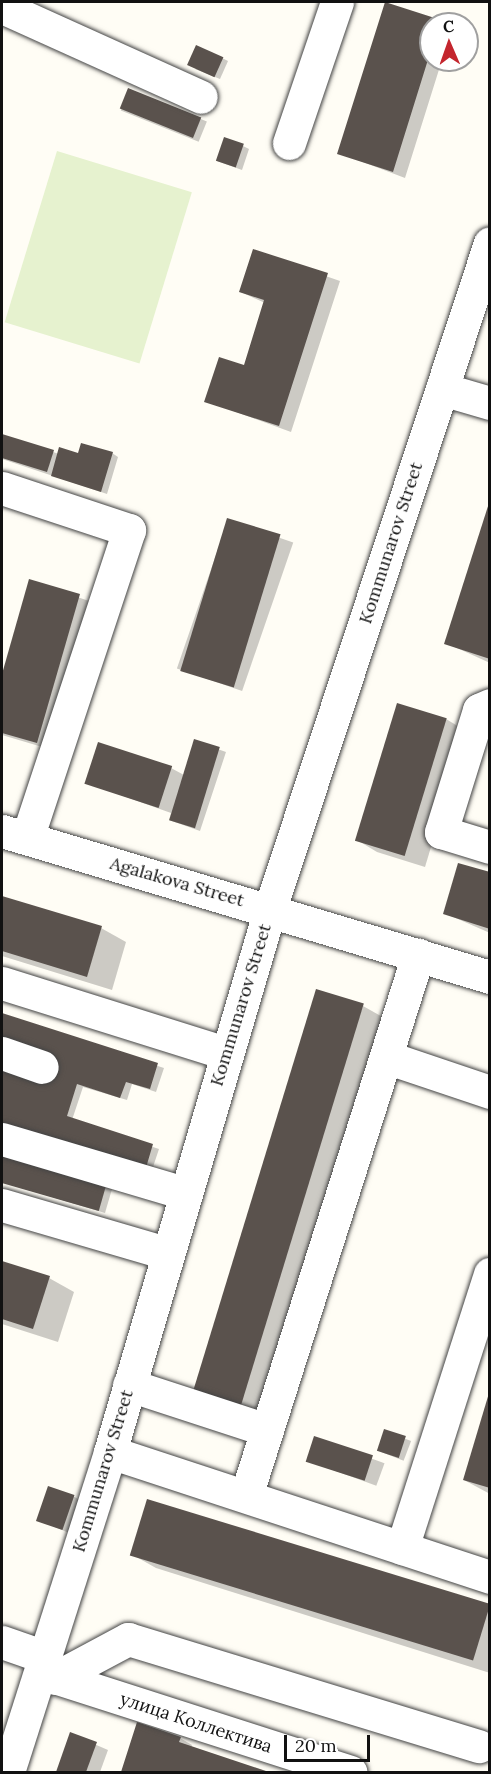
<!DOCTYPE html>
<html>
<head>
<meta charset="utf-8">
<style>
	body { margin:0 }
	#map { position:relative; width:491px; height:1774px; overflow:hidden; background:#fffdf5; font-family:Lora,serif }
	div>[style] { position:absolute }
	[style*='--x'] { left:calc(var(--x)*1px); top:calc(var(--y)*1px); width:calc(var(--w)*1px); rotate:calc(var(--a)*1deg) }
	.pitch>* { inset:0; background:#e6f2cf; transform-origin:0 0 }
	.shadow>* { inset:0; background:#0003; transform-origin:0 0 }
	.building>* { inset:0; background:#5a524d; transform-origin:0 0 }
	.roads { filter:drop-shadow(0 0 2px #444) drop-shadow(0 0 2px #444) }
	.minor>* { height:33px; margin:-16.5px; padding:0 16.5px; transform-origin:16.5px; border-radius:16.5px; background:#fff }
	span { translate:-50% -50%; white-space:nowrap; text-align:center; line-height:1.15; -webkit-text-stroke:6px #fff; paint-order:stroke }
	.street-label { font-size:18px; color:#111 }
	.frame { position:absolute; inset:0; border:3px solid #111; pointer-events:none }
	.north { position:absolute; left:419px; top:12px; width:60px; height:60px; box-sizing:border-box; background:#fff; border:2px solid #a0a0a0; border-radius:50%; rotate:358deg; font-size:16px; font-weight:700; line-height:24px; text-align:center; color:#111 }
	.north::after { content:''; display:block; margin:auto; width:21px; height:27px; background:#c4262e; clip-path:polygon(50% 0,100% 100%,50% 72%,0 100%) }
	.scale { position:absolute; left:284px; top:1735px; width:86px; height:27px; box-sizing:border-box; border:3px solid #111; border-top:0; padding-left:8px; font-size:18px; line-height:21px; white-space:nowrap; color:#111; -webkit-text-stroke:4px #fff; paint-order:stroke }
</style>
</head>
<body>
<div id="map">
	<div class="pitch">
		<div style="left:57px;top:151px;width:141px;height:179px;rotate:17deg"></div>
	</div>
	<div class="shadow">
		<div style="clip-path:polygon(386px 4px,445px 24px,431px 24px,431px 60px,442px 60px,405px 178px,339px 153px)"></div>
		<div style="clip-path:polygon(222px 58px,228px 61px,220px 79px,195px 69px)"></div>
		<div style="left:129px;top:90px;width:84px;height:22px;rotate:22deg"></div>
		<div style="clip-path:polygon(243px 146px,249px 149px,242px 170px,217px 161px)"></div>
		<div style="clip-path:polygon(254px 251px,340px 281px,291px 432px,206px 401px,245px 366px,265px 303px,241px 292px)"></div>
		<div style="clip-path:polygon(2px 435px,59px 454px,112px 453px,118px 457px,107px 494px,2px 459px)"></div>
		<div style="clip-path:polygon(490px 506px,490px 663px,446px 643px)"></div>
		<div style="left:228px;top:520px;width:69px;height:157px;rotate:19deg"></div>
		<div style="clip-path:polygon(30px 581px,92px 602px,49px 749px,2px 735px,2px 679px)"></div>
		<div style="clip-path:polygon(446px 719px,466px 731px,425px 867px,377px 852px,357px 840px)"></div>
		<div style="clip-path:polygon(195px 741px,226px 752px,200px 831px,169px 820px,171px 813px,87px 783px,171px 768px,184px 775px)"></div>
		<div style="clip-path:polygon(490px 874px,490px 933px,444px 913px)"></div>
		<div style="clip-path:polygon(2px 897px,101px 928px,126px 942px,112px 990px,2px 956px)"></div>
		<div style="clip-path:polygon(363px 1006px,388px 1020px,263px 1418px,217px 1404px)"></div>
		<div style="clip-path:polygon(2px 1015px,164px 1068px,156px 1092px,132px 1084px,127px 1100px,83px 1087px,72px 1120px,159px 1149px,151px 1173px,2px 1126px)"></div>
		<div style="clip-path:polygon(2px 1154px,106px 1186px,112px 1189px,105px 1213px,2px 1182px)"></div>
		<div style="clip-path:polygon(2px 1263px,49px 1278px,74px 1292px,58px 1342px,2px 1324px)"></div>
		<div style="clip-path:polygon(490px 1396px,490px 1494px,464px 1480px)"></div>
		<div style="left:385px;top:1431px;width:28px;height:21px;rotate:21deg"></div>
		<div style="left:315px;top:1438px;width:74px;height:24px;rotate:20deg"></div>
		<div style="clip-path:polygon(73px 1496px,85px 1503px,74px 1535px,38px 1520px)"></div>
		<div style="clip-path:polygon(131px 1554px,490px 1608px,490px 1673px,156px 1568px)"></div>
		<div style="clip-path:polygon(138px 1724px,180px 1738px,192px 1745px,191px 1748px,265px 1772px,122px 1772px)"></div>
		<div style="clip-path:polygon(71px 1734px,108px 1750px,100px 1772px,58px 1772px)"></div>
	</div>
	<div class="building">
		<div style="clip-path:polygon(385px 2px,441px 20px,439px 24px,431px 24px,431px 50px,393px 172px,337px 154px)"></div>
		<div style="left:196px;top:45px;width:30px;height:22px;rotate:24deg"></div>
		<div style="left:128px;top:88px;width:79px;height:22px;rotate:22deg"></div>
		<div style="left:224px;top:137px;width:21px;height:25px;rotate:19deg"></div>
		<div style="clip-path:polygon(253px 249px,328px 273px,279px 426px,204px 402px,219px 357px,244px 365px,264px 300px,239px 292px)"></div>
		<div style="clip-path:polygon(2px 434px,54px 450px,47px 472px,2px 458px)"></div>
		<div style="clip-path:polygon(81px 443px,113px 452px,101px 492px,51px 476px,59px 447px,78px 453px)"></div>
		<div style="clip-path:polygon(489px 503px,490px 503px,490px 659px,444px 644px)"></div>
		<div style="left:227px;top:518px;width:56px;height:160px;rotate:17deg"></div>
		<div style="clip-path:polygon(29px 579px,80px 594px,37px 743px,2px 733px,2px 674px)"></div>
		<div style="left:397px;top:703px;width:52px;height:144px;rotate:17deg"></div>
		<div style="left:194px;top:739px;width:27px;height:85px;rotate:17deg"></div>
		<div style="left:98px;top:742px;width:78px;height:44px;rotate:18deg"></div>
		<div style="clip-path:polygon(458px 863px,490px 872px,490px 929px,443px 914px)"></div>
		<div style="clip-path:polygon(2px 896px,102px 926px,87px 977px,2px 951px)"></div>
		<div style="left:316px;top:989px;width:50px;height:420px;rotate:17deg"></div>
		<div style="clip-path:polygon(2px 1013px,158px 1063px,150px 1089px,126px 1082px,120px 1098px,77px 1084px,67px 1116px,153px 1144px,145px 1171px,2px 1125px)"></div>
		<div style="left:2px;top:1153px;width:109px;height:29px;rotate:16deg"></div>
		<div style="clip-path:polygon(2px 1261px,50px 1276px,33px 1329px,2px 1319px)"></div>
		<div style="clip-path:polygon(489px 1393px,490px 1393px,490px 1488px,463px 1480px)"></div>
		<div style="left:384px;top:1429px;width:23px;height:23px;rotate:18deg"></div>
		<div style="left:314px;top:1436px;width:62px;height:27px;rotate:18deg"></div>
		<div style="left:48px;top:1486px;width:28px;height:37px;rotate:19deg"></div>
		<div style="left:147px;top:1499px;width:359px;height:59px;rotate:17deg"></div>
		<div style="clip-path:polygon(137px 1722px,181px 1737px,179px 1742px,269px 1772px,121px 1772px)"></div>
		<div style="clip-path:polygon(70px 1732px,97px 1742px,86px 1772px,56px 1772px)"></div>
	</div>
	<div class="roads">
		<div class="minor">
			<div style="--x:2;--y:7;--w:218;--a:24.3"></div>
			<div style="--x:289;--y:143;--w:149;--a:-71.2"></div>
			<div style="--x:442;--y:389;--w:50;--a:16.3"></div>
			<div style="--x:2;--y:488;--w:134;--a:18.3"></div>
			<div style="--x:129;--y:530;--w:324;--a:108.3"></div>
			<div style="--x:490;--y:705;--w:12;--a:156"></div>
			<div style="--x:479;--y:710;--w:128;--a:107.3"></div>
			<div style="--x:441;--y:832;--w:51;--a:17"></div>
			<div style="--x:2;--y:831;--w:509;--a:16.66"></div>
			<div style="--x:2;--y:983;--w:235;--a:17.4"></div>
			<div style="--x:2;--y:1053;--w:42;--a:19.3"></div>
			<div style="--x:386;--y:1057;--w:110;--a:18.6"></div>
			<div style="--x:2;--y:1139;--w:190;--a:16.5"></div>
			<div style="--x:2;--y:1205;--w:171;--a:16.3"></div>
			<div style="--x:129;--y:1385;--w:145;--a:18.1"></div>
			<div style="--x:110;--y:1452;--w:400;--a:18.2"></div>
			<div style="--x:246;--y:1496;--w:568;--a:-72.36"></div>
			<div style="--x:402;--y:1548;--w:288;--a:-72.2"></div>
			<div style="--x:2;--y:1642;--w:46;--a:19.2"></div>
			<div style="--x:42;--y:1673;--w:324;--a:17.8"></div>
			<div style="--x:55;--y:1678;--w:83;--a:-28.1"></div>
			<div style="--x:128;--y:1639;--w:367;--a:17"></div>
			<div style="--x:8;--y:1772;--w:336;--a:-72.3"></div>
			<div style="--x:110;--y:1452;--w:566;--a:-73.58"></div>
			<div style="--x:270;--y:909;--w:701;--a:-71.72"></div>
		</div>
	</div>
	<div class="street-label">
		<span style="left:391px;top:543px;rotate:-72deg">Kommunarov Street</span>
		<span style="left:177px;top:882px;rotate:16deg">Agalakova Street</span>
		<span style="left:241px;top:1005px;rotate:-73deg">Kommunarov Street</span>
		<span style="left:103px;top:1471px;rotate:-73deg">Kommunarov Street</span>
		<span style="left:196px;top:1723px;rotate:18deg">улица Коллектива</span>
	</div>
	<div class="frame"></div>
	<div class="north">С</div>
	<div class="scale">20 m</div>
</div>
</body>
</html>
